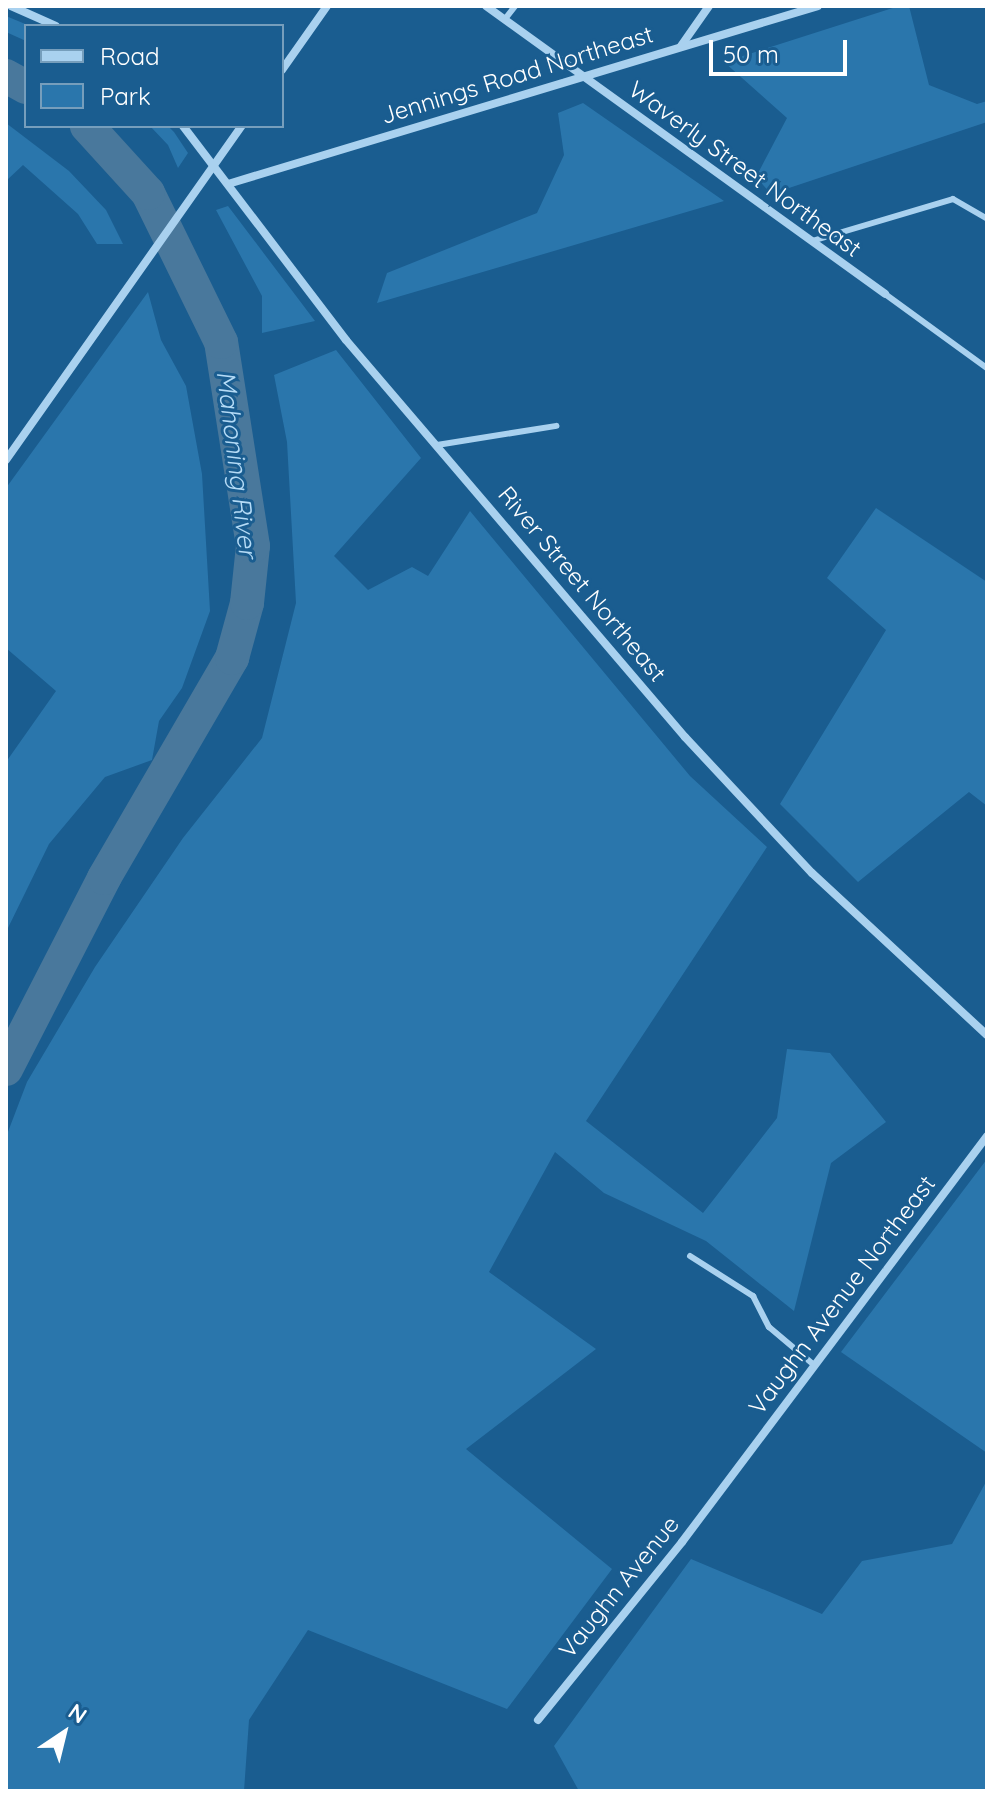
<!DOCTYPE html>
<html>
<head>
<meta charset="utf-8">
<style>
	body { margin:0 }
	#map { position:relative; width:993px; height:1797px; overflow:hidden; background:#1a5d90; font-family:Quicksand,sans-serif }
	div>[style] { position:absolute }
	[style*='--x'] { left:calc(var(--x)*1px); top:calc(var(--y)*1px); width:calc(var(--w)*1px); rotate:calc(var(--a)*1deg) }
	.green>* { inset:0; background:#2a76ac }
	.river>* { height:34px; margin:-17px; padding:0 17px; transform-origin:17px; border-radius:17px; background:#49789c }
	.lane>* { height:6px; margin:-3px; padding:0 3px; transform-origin:3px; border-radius:3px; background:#a9d1ef }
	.street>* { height:8px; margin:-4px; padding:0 4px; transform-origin:4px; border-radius:4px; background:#a9d1ef }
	span { translate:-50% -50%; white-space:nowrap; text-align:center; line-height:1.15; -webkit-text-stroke:6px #1a5d90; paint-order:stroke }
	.street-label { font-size:24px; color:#fff }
	.water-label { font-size:26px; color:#b5dbf6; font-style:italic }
	.frame { position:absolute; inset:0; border:8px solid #fff; pointer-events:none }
	.legend { position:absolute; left:24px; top:24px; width:260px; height:104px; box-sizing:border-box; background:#1a5d90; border:2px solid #769ebc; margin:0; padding:10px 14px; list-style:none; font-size:24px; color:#fff }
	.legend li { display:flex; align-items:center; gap:16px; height:40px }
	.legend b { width:40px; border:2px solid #769ebc }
	.north { position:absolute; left:24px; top:1693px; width:80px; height:80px; -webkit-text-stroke:6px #1a5d90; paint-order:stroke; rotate:35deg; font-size:22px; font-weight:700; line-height:32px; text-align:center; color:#fff }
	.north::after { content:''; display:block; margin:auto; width:28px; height:36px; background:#fff; clip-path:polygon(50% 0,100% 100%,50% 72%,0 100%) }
	.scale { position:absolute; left:709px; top:40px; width:138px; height:36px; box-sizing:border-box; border:4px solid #fff; border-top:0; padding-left:10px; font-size:24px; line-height:28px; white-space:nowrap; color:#fff; -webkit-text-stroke:6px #1a5d90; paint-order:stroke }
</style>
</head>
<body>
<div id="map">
	<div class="green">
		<div style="clip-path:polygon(899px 6px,909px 6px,929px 85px,977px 104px,987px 101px,987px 122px,771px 194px,756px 177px,787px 118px,724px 62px)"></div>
		<div style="clip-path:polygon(6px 16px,30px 26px,26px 41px,6px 32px)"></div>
		<div style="clip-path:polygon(583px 103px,724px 201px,377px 303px,387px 273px,537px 213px,564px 155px,558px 113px)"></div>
		<div style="clip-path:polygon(6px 123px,69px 171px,106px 210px,123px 244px,97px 244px,78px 214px,23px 165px,6px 181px)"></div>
		<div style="clip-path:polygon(150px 126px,168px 126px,174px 132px,188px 153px,178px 168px,168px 145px)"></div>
		<div style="clip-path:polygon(228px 206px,315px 321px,262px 333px,262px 296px,216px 210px)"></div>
		<div style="clip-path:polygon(148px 292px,161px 340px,186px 386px,202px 474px,210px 611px,182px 688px,159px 721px,152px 760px,105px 777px,49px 844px,6px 932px,6px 762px,56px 691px,6px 648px,6px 488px)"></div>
		<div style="clip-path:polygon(336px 350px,421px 458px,334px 556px,368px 590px,412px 567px,428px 576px,470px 511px,690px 776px,767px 847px,586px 1121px,703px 1213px,777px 1118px,787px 1049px,830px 1053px,886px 1122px,831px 1163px,794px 1311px,706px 1241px,604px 1193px,555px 1152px,489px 1272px,596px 1349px,466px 1449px,612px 1569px,507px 1709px,308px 1630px,249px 1720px,244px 1791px,6px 1791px,6px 1137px,27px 1082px,95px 967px,183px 838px,262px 738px,296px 603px,287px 442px,274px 375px)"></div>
		<div style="clip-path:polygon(876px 508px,987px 582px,987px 806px,969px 792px,858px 882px,780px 804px,886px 630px,827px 578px)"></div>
		<div style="clip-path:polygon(987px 1159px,985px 1313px,987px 1453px,841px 1352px)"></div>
		<div style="clip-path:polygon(987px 1480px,987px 1791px,579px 1791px,554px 1746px,691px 1559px,822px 1614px,862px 1561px,952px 1544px)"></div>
	</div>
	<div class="river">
		<div style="--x:6;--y:76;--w:23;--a:29"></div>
		<div style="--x:6;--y:1069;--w:215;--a:-62.8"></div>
		<div style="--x:104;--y:878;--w:255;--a:-59.8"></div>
		<div style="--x:232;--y:658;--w:57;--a:-74.7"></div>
		<div style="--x:247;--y:603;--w:57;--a:-84"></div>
		<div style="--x:253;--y:546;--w:206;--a:-98.9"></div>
		<div style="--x:221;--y:342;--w:166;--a:-116.1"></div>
		<div style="--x:148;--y:193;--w:91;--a:-132.3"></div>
	</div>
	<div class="lane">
		<div style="--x:505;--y:19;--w:16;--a:-52"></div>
		<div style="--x:812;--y:241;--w:147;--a:-16.6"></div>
		<div style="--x:953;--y:199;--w:39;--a:30"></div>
		<div style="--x:885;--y:294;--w:126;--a:36"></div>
		<div style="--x:437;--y:445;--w:121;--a:-9.1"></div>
		<div style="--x:690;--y:1256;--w:75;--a:32.4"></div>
		<div style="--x:753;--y:1296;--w:35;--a:63"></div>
		<div style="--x:769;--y:1327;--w:59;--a:40.2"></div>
	</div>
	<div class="street">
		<div style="--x:11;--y:6;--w:49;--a:24"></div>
		<div style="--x:486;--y:6;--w:492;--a:35.8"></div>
		<div style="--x:681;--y:46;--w:49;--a:-55"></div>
		<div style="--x:282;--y:70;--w:78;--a:-54.9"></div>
		<div style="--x:183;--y:126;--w:269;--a:52.7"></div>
		<div style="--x:346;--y:340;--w:522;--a:49.51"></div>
		<div style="--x:685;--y:737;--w:186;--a:47"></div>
		<div style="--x:812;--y:873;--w:238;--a:42.8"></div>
		<div style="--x:228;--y:184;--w:616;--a:-16.79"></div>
		<div style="--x:6;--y:460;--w:409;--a:-54.8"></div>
		<div style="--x:538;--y:1720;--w:229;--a:-51"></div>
		<div style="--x:682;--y:1542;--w:508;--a:-53.08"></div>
	</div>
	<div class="street-label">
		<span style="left:517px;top:75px;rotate:-17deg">Jennings Road Northeast</span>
		<span style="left:745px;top:169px;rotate:36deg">Waverly Street Northeast</span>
		<span style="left:582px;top:584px;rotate:50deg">River Street Northeast</span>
		<span style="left:842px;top:1295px;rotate:-53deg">Vaughn Avenue Northeast</span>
		<span style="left:619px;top:1587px;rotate:-51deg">Vaughn Avenue</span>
	</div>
	<div class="water-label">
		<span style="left:237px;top:464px;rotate:83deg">Mahoning River</span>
	</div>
	<div class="frame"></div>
	<ul class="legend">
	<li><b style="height:10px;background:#a9d1ef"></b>Road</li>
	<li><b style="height:22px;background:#2a76ac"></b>Park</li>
	</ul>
	<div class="north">N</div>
	<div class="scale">50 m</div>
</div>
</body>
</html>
